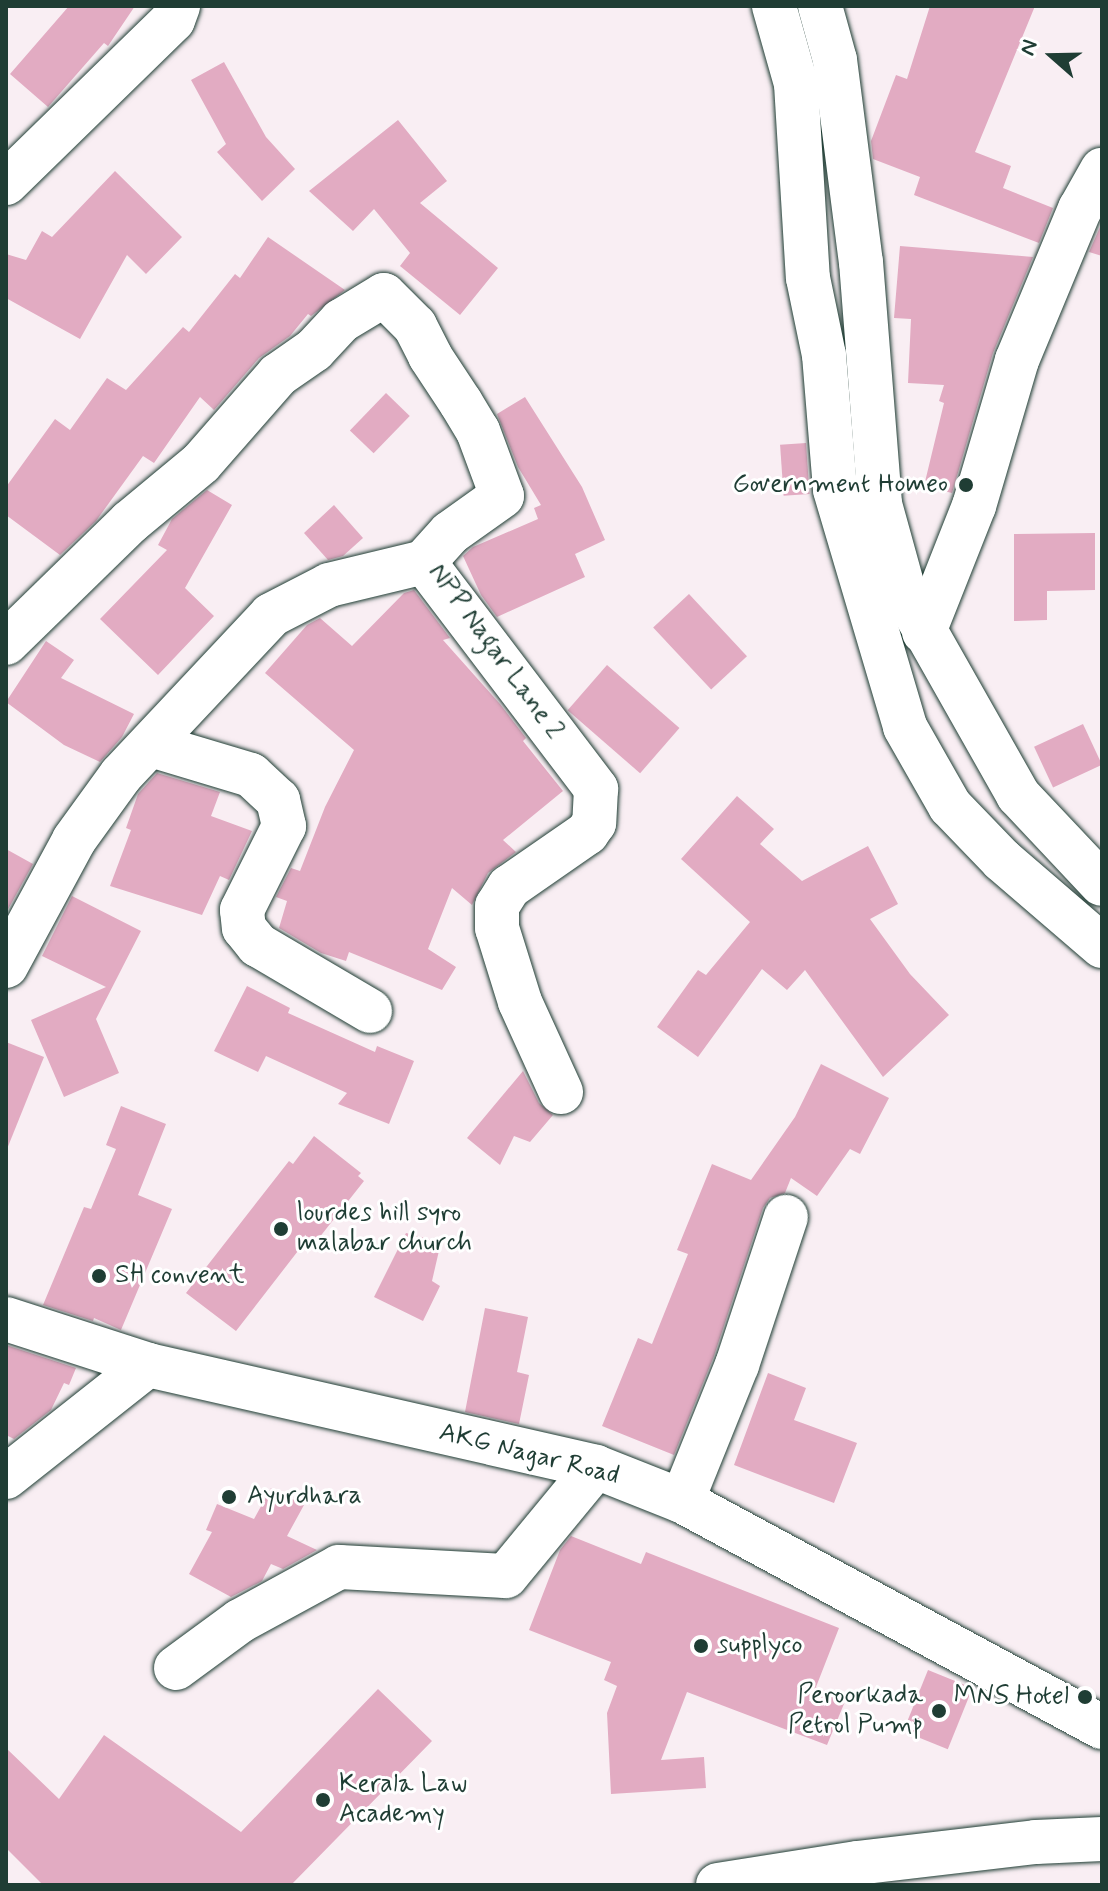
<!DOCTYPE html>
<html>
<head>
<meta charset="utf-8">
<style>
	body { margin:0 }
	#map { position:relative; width:1108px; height:1891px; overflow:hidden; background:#f9eef3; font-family:Mynerve,sans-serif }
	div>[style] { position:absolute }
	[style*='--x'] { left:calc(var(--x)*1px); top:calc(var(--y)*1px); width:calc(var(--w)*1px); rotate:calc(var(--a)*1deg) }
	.building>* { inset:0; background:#e2abc2; transform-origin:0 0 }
	.roads { filter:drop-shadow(0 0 2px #1f3d34) drop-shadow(0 0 2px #1f3d34) }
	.minor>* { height:44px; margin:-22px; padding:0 22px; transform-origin:22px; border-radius:22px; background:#fff }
	.major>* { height:44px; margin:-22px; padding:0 22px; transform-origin:22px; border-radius:22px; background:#fff }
	.dots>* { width:22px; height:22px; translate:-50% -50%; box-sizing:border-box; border:4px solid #fff; border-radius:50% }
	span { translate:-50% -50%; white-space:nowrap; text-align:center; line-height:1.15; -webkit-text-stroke:6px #fff; paint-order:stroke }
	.poi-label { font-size:26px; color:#1f3d34 }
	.right { translate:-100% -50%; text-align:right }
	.left { translate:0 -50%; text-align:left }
	.street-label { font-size:26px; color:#1f3d34 }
	.frame { position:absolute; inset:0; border:8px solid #1f3d34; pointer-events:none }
	.north { position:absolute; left:1012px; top:16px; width:80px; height:80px; -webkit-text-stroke:6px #fff; paint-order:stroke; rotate:290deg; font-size:22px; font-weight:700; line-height:32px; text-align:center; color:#1f3d34 }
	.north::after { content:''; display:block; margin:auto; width:28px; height:36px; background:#1f3d34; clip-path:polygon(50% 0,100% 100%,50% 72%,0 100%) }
</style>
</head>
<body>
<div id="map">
	<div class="building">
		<div style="clip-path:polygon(69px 6px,135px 6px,108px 46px,104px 43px,48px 107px,10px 74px)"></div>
		<div style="clip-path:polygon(930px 6px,1035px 6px,975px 152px,1011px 166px,1003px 188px,1053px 208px,1039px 243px,914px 195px,920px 177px,873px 159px,871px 141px,896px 75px,907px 79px)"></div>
		<div style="clip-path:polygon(224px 62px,266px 137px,295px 169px,262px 201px,217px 152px,226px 144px,191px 80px)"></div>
		<div style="clip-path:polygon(398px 120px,447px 181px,420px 203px,498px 268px,460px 315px,400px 266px,410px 253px,374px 209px,353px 231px,309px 191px)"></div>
		<div style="clip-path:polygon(115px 171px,182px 237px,146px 274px,127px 255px,80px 339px,6px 298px,6px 254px,26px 260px,42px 231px,52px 237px)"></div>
		<div style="clip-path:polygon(1100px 227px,1102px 228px,1102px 256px,1089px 252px)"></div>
		<div style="clip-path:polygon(268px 237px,345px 290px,311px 316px,308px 314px,290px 336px,259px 358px,214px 410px,200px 397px,154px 463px,143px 456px,96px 521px,60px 555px,6px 515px,6px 487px,55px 419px,70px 430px,107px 378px,126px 390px,183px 327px,189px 332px,235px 274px,240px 278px)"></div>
		<div style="clip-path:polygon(900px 246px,1033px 257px,993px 353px,952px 493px,924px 486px,944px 403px,939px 401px,944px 385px,908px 383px,911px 319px,894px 318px)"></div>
		<div style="left:386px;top:393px;width:33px;height:52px;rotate:44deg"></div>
		<div style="clip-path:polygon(525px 397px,582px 487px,605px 540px,575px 554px,585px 577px,497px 617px,481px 595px,463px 556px,473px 547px,538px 519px,534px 508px,541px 505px,518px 467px,497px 414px)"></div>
		<div style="left:806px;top:443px;width:51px;height:26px;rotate:86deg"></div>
		<div style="clip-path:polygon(207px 490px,232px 505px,185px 588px,214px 616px,158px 675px,100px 619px,167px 550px,158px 545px,172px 519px)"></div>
		<div style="clip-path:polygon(334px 505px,363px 538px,343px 556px,328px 560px,304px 533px)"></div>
		<div style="clip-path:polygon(1095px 533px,1095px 590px,1047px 591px,1047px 620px,1014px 621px,1014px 534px)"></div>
		<div style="clip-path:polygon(414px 590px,450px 638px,443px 640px,500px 704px,526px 738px,523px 741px,563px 791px,503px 840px,516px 852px,488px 873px,472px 905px,452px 888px,428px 949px,456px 967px,442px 990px,349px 952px,346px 961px,321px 953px,279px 928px,287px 901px,276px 897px,291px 868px,300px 871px,325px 807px,354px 750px,265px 673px,307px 625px,320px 618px,352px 646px,404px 593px)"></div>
		<div style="left:689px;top:594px;width:85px;height:49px;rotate:47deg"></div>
		<div style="clip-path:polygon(46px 641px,74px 660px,61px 678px,134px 714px,122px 737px,100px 762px,64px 745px,6px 702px)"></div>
		<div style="left:607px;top:665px;width:96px;height:60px;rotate:41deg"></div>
		<div style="left:1083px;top:724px;width:45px;height:54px;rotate:65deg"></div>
		<div style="clip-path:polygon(157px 773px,220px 792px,211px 816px,252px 831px,229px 880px,220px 876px,202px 915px,110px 886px,131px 830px,126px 828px,138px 794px)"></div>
		<div style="clip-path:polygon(737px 796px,774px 829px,760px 844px,802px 881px,868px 846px,898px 904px,870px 919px,910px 974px,949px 1015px,883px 1077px,805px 970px,787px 990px,762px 969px,698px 1057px,657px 1027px,698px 970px,706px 975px,750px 922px,681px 859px)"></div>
		<div style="clip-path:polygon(6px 849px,33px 864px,6px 913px)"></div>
		<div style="clip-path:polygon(72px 896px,141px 931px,96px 1019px,119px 1073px,64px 1097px,31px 1020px,106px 987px,42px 956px)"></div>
		<div style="clip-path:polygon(247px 986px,290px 1008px,288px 1013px,375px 1052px,377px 1046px,414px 1061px,389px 1124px,338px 1104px,347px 1093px,266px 1056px,258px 1072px,214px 1051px)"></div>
		<div style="clip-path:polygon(6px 1042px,44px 1057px,7px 1149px,6px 1149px)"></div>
		<div style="clip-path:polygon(821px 1064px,889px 1098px,860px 1154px,850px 1149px,817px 1196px,791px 1178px,785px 1193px,770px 1198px,763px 1208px,714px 1356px,674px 1455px,602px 1426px,638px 1338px,652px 1344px,688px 1254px,677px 1250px,712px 1164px,751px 1180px,795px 1117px)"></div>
		<div style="clip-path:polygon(523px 1071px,539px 1103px,553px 1115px,530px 1142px,514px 1136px,500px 1165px,467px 1138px)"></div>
		<div style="clip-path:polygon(121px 1106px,166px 1124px,138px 1195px,172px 1209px,121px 1330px,94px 1318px,93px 1321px,43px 1305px,84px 1207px,91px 1209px,116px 1149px,106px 1145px)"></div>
		<div style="clip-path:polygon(314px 1136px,361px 1173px,358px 1176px,364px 1181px,315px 1243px,308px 1238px,236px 1331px,186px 1293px,289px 1161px,293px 1164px)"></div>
		<div style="clip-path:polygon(406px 1233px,441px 1242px,432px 1281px,440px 1286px,423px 1321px,374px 1297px)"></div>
		<div style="clip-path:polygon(485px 1308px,528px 1317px,517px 1372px,529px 1375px,519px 1424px,465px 1412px)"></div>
		<div style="clip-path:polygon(6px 1345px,76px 1368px,69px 1385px,64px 1383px,51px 1410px,14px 1439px,6px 1435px)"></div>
		<div style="clip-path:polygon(768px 1373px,806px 1388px,794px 1420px,857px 1443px,834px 1503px,734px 1465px)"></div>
		<div style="clip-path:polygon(271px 1488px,304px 1505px,287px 1536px,317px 1550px,283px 1569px,271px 1564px,262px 1581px,231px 1597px,189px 1574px,212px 1532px,206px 1530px,217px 1504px,254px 1519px)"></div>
		<div style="clip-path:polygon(571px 1536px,641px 1564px,646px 1552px,839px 1628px,816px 1687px,846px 1699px,827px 1745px,687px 1692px,661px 1760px,704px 1757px,706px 1788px,611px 1794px,607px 1713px,617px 1686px,604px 1680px,611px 1662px,529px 1630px,560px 1550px)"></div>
		<div style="left:928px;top:1670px;width:48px;height:66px;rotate:22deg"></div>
		<div style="clip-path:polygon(378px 1689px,432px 1741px,291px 1885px,43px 1885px,6px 1848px,6px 1748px,59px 1799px,104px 1735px,241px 1832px)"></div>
	</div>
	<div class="roads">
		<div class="minor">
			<div style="--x:6;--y:183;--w:233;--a:-44.3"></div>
			<div style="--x:173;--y:20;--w:15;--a:-70"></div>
			<div style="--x:424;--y:562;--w:285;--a:52.8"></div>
			<div style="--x:596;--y:789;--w:34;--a:93"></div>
			<div style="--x:594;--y:823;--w:12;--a:125"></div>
			<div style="--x:587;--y:833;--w:95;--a:145.3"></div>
			<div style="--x:509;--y:887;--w:22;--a:122"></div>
			<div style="--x:497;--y:906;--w:22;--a:90"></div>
			<div style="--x:497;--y:928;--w:77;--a:72.7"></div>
			<div style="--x:520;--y:1002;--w:99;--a:65.5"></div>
			<div style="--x:924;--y:632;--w:136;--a:-68.4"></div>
			<div style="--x:974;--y:506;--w:152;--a:-73.6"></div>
			<div style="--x:1017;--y:360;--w:164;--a:-67.4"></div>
			<div style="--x:1080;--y:209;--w:45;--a:-60.6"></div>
			<div style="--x:6;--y:643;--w:173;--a:-44.3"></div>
			<div style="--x:130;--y:522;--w:92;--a:-39.7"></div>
			<div style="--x:201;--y:463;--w:117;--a:-48.8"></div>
			<div style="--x:278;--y:375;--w:44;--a:-34.8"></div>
			<div style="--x:314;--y:350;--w:40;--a:-47"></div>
			<div style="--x:341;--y:321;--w:50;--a:-31.2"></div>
			<div style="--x:384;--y:295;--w:44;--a:45"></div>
			<div style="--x:415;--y:326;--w:34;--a:63"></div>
			<div style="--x:430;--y:356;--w:56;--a:56.6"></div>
			<div style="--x:461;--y:403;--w:33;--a:59"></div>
			<div style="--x:478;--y:431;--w:69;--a:69.7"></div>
			<div style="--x:502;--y:496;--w:64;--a:144.6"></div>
			<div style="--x:450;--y:533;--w:39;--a:132"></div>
			<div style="--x:151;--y:745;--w:104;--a:16.7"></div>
			<div style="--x:251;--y:775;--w:37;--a:43"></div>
			<div style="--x:278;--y:800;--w:27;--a:77"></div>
			<div style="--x:284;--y:826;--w:94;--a:116.6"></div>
			<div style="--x:242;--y:910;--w:18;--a:84"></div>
			<div style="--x:244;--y:928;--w:22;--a:51"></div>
			<div style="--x:258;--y:945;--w:130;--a:30.5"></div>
			<div style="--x:6;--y:966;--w:143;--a:-61.6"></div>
			<div style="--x:74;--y:840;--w:80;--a:-54.1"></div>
			<div style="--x:121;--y:775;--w:219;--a:-46.8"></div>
			<div style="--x:271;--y:615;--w:65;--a:-27.3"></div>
			<div style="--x:329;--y:585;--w:98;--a:-13.6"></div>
			<div style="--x:6;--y:1319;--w:149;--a:17.9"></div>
			<div style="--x:148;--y:1365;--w:459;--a:12.8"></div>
			<div style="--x:596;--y:1467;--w:92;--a:21.6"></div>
			<div style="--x:682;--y:1501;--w:477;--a:28.3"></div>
			<div style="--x:6;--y:1477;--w:181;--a:-38.3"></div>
			<div style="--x:682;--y:1501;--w:147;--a:-68"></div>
			<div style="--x:737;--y:1365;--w:156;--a:-71.7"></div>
			<div style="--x:176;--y:1668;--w:79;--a:-36.3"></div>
			<div style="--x:240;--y:1621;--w:113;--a:-28.6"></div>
			<div style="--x:339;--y:1567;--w:167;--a:3.1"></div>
			<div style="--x:506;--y:1576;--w:141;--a:-50.5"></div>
			<div style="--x:718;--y:1885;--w:141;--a:-9"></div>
			<div style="--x:857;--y:1863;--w:180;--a:-6.7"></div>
			<div style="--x:1036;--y:1842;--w:66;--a:-2.6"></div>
		</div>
		<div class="major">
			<div style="--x:774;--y:6;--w:81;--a:74.2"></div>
			<div style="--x:796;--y:84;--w:194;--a:86.5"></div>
			<div style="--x:808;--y:278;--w:79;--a:78.3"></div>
			<div style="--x:824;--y:355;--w:135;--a:85.3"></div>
			<div style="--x:835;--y:490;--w:247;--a:73.5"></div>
			<div style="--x:905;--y:727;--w:91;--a:60.3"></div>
			<div style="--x:950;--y:806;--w:75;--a:46.1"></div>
			<div style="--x:1002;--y:860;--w:132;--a:40.7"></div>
			<div style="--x:820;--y:6;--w:56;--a:74.5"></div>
			<div style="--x:835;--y:60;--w:204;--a:82.7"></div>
			<div style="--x:861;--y:262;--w:243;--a:85.5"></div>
			<div style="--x:880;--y:504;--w:94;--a:74.6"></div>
			<div style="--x:905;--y:595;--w:230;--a:60.5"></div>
			<div style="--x:1018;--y:795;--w:122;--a:46.7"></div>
		</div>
	</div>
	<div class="dots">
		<div style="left:966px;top:485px;background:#1f3d34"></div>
		<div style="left:281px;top:1229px;background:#1f3d34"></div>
		<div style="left:99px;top:1276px;background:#1f3d34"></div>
		<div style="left:229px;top:1497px;background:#1f3d34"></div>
		<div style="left:701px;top:1646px;background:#1f3d34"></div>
		<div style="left:1085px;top:1697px;background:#1f3d34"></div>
		<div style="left:939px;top:1711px;background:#1f3d34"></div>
		<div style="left:323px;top:1800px;background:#1f3d34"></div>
	</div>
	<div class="poi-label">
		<span class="right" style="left:948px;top:485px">Government Homeo</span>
		<span class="left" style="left:297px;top:1229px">lourdes hill syro<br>malabar church</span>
		<span class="left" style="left:115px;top:1276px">SH convent</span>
		<span class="left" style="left:247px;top:1497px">Ayurdhara</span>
		<span class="left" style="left:717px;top:1646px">supplyco</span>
		<span class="right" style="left:923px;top:1711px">Peroorkada<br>Petrol Pump</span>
		<span class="right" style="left:1069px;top:1697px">MNS Hotel</span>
		<span class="left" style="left:339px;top:1800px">Kerala Law<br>Academy</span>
	</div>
	<div class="street-label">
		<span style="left:495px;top:652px;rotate:54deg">NPP Nagar Lane 2</span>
		<span style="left:529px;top:1455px;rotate:14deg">AKG Nagar Road</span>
	</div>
	<div class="frame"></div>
	<div class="north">N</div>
</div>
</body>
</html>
